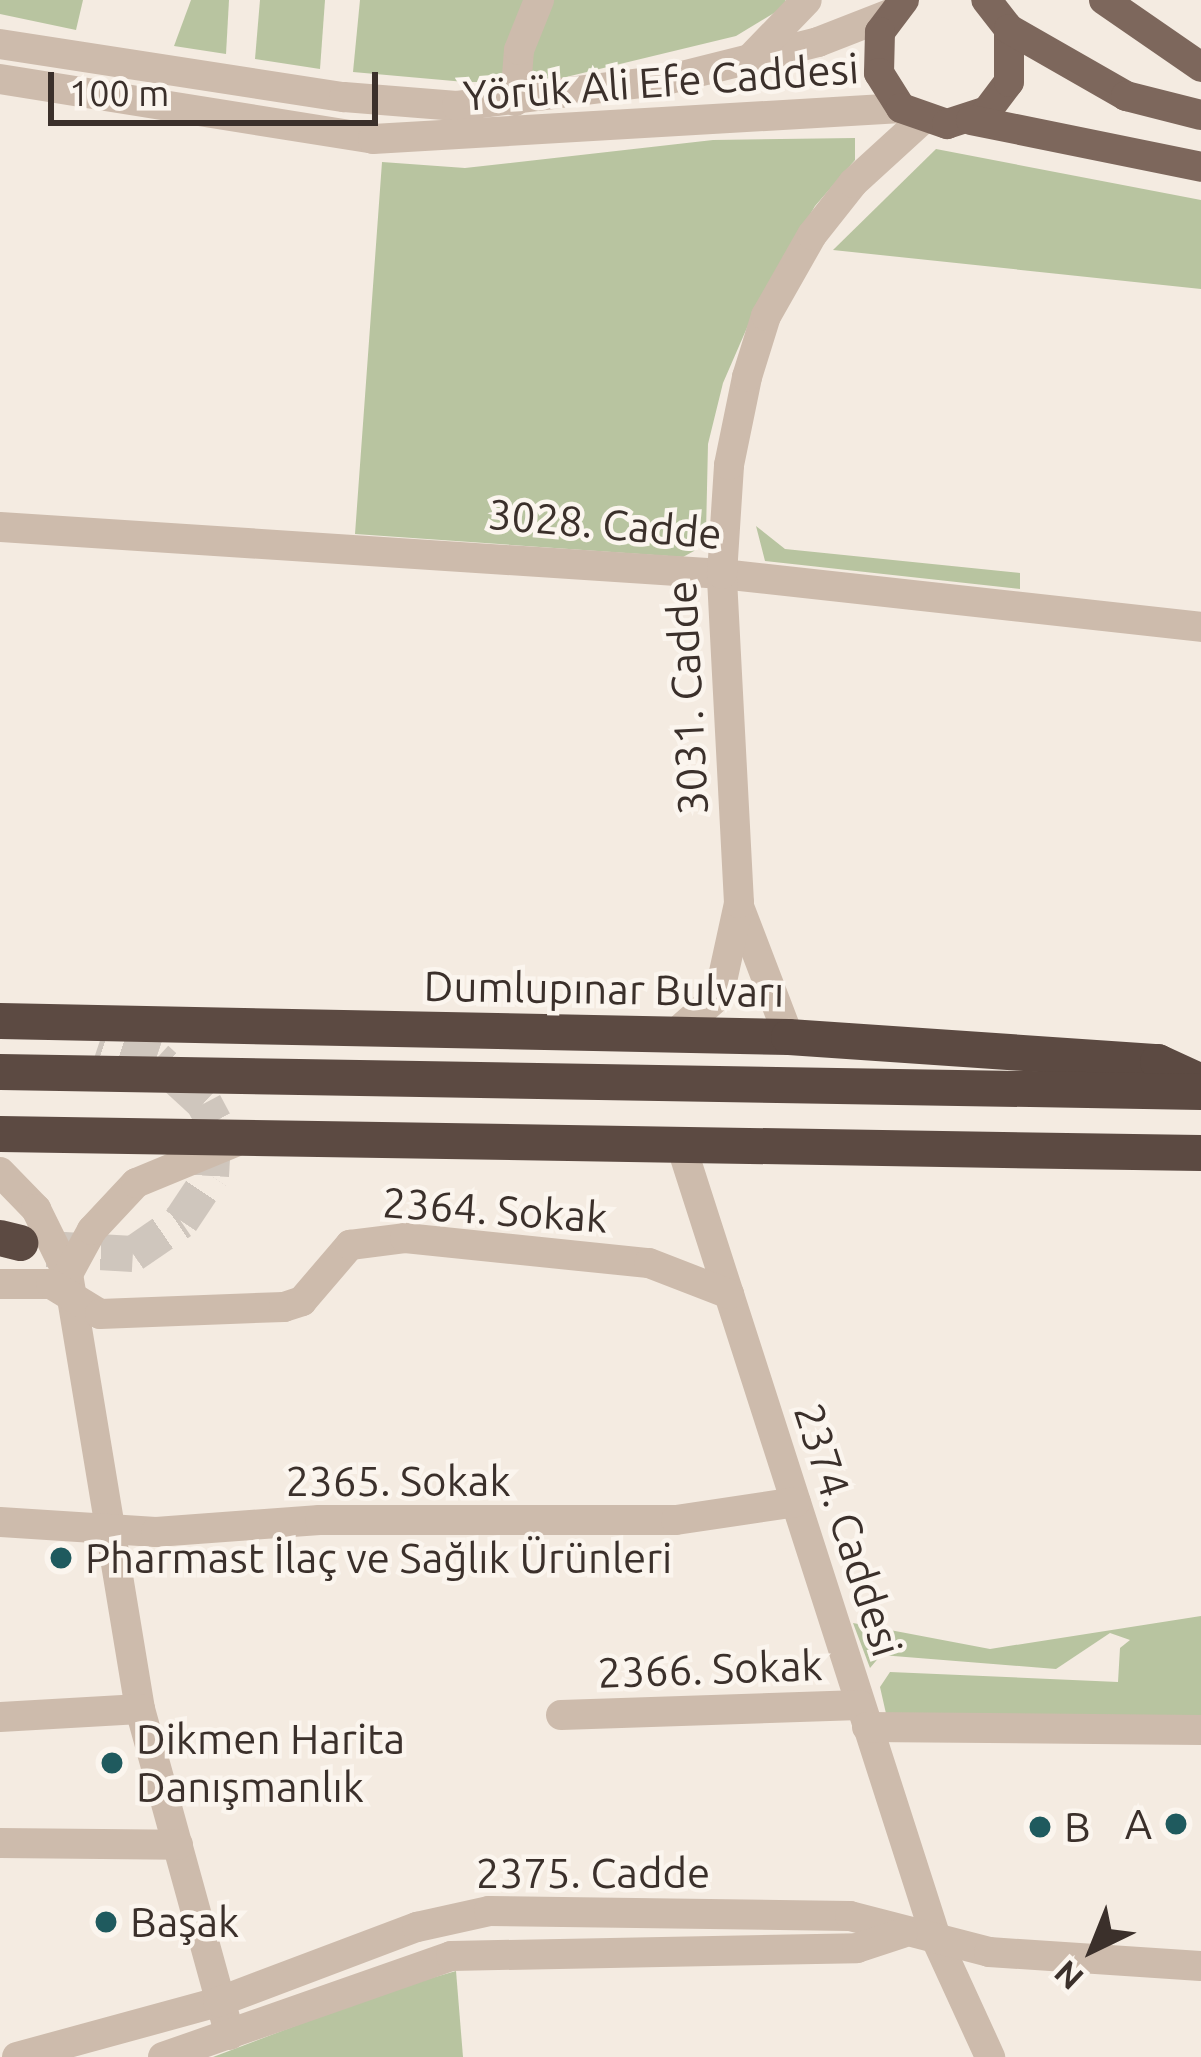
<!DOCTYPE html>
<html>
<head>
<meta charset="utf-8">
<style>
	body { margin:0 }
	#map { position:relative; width:1201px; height:2057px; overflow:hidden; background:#f4ebe1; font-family:Ubuntu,sans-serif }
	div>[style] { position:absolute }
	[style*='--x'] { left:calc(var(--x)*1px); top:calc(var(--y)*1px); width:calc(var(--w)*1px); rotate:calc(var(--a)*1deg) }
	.green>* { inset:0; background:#b8c4a0 }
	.highway-tunnel>* { height:36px; margin-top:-18px; transform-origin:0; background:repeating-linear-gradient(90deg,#cfc6bd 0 36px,transparent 0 54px) }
	.minor>* { height:30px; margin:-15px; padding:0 15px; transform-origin:15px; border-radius:15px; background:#cdbbac }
	.major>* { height:30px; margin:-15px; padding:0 15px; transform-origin:15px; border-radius:15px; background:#7d675c }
	.highway>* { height:36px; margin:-18px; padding:0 18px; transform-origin:18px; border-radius:18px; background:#5c4a42 }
	.dots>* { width:33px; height:33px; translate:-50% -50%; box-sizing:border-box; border:6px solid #fbf5ee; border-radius:50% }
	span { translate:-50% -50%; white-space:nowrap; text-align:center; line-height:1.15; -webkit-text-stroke:9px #fbf5ee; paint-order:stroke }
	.street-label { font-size:42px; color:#3b302b }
	.poi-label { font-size:42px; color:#3b302b }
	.left { translate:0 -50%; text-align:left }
	.right { translate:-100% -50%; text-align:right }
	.north { position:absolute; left:1033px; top:1889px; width:120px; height:120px; -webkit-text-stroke:9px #fbf5ee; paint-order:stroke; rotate:223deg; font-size:33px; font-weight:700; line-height:48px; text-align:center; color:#3b302b }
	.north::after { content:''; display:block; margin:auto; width:42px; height:54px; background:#3b302b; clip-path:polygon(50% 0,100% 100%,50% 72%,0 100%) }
	.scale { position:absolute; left:48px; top:72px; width:330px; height:54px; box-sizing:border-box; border:6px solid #3b302b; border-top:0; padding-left:15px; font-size:36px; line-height:42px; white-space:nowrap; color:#3b302b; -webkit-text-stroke:9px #fbf5ee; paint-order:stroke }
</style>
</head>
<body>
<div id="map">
	<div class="green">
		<div style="clip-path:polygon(0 0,83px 0,76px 30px,0 14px)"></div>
		<div style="clip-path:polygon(191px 0,229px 0,226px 54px,174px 46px)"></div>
		<div style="clip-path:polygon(260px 0,325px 0,320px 69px,255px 59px)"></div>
		<div style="clip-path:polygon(360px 0,536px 0,510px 70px,497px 82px,465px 82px,353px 72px)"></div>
		<div style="clip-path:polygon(550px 0,785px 0,789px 4px,736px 36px,533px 85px,530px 61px)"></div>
		<div style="clip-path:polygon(855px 138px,855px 160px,815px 206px,756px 307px,723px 383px,708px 444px,706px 533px,694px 551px,683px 557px,355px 534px,382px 162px,465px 168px,713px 140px)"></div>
		<div style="clip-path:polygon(936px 149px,1201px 200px,1201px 289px,833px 250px)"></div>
		<div style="clip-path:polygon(756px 526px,785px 549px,1020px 573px,1020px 589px,765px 561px)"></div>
		<div style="clip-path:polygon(1201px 1616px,1201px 1724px,887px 1718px,880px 1687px,890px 1672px,1118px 1682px,1120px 1648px,1130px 1640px,1110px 1633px,1056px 1669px,881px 1655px,870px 1668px,853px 1623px,990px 1649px)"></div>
		<div style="clip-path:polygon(456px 1971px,463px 2057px,213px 2057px,390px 1990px)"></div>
	</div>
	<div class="highway-tunnel">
		<div style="--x:47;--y:1249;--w:86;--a:3.3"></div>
		<div style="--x:133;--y:1254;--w:58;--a:-34.5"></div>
		<div style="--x:181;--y:1221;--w:54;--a:-56.3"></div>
		<div style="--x:211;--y:1176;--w:54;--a:-86.8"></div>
		<div style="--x:214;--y:1122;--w:21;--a:-118"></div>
		<div style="--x:204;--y:1103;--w:65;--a:-137.5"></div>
		<div style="--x:156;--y:1059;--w:59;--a:-161.3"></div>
	</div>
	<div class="minor">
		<div style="--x:0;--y:44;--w:348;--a:8.8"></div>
		<div style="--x:344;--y:97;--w:113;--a:4.6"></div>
		<div style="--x:457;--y:106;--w:211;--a:-7.1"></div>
		<div style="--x:666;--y:80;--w:157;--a:-14"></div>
		<div style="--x:818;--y:42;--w:77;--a:-21.3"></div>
		<div style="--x:749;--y:60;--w:83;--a:-46"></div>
		<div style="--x:0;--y:79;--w:378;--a:9.1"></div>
		<div style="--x:373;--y:139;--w:529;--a:-3.36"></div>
		<div style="--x:515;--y:101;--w:51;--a:-85.5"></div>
		<div style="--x:519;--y:50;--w:54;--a:-68.2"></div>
		<div style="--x:0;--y:527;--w:724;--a:3.72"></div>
		<div style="--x:722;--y:574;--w:482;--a:6.3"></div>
		<div style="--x:740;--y:909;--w:137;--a:69.1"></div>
		<div style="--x:676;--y:1033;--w:57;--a:-41.5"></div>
		<div style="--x:719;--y:995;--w:94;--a:-77.7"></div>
		<div style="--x:739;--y:903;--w:329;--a:-93"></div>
		<div style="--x:722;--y:574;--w:109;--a:-86.3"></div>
		<div style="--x:729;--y:465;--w:90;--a:-78.4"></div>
		<div style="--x:747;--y:377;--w:64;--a:-72.7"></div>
		<div style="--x:766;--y:316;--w:93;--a:-60.4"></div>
		<div style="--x:812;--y:235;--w:66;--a:-51.7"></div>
		<div style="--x:853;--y:183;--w:93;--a:-42.4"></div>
		<div style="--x:681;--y:1145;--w:836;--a:72.17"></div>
		<div style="--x:937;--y:1941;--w:128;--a:65.4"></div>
		<div style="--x:0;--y:1172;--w:52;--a:45.8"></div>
		<div style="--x:36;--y:1209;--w:72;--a:63.8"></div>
		<div style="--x:68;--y:1274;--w:441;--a:80.6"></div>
		<div style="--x:140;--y:1709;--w:338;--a:74.6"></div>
		<div style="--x:68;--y:1274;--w:50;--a:-61.4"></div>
		<div style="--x:92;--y:1230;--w:64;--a:-46.9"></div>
		<div style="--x:136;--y:1183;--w:107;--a:-22.5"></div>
		<div style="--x:0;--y:1284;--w:51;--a:0"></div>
		<div style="--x:51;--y:1284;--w:57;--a:31.5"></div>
		<div style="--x:100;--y:1314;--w:184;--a:-2.2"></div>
		<div style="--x:284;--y:1307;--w:19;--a:-18"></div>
		<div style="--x:302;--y:1301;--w:74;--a:-49.4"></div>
		<div style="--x:350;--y:1245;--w:55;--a:-7.3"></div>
		<div style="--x:405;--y:1238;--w:245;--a:5.9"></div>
		<div style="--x:649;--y:1263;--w:86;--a:21.2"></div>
		<div style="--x:0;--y:1522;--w:156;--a:3.7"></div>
		<div style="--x:156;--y:1532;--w:164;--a:-4.2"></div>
		<div style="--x:320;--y:1520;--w:356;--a:0"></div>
		<div style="--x:676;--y:1520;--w:121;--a:-8.5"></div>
		<div style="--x:561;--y:1715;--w:299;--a:-1.9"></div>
		<div style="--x:0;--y:1717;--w:140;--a:-3.3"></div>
		<div style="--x:867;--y:1727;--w:334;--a:0.5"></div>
		<div style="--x:0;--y:1843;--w:178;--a:0.6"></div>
		<div style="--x:17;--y:2057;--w:208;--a:-15.3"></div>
		<div style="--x:218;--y:2002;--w:213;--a:-20.7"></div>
		<div style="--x:417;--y:1927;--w:74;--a:-12.5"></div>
		<div style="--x:489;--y:1911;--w:361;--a:0.8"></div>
		<div style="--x:850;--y:1916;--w:144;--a:14.5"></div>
		<div style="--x:989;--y:1952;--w:212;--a:3.8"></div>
		<div style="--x:163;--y:2057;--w:305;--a:-19.3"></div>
		<div style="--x:451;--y:1956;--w:406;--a:-1.1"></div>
		<div style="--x:857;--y:1948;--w:48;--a:-18.1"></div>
	</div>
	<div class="major">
		<div style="--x:904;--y:0;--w:40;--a:127"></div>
		<div style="--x:880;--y:32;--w:41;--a:91.4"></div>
		<div style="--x:879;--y:73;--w:41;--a:57.8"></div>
		<div style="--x:901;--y:108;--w:49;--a:19.2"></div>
		<div style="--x:947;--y:124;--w:42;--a:-18"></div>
		<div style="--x:987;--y:111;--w:36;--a:-53"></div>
		<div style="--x:1009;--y:82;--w:53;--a:-90"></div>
		<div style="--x:1009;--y:29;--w:37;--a:-128"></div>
		<div style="--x:1104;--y:0;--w:118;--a:34.6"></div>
		<div style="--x:1009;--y:29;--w:135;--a:29.8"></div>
		<div style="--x:1126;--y:96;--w:77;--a:14.2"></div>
		<div style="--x:971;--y:120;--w:235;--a:11.5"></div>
	</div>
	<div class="highway">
		<div style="--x:0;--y:1021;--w:789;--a:1.16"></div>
		<div style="--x:789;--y:1037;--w:370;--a:3.9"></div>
		<div style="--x:1158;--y:1062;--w:47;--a:24.9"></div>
		<div style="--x:0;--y:1072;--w:1201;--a:0.95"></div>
		<div style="--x:0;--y:1134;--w:1201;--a:0.91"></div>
		<div style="--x:0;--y:1238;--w:21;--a:14"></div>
	</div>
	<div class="dots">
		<div style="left:61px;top:1558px;background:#1f5a5e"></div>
		<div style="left:112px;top:1763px;background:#1f5a5e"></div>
		<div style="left:1176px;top:1824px;background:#1f5a5e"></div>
		<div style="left:1040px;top:1827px;background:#1f5a5e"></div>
		<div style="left:106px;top:1922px;background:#1f5a5e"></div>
	</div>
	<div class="street-label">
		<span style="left:661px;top:82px;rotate:-4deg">Yörük Ali Efe Caddesi</span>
		<span style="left:605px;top:524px;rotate:5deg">3028. Cadde</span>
		<span style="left:687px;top:698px;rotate:-93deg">3031. Cadde</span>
		<span style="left:604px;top:989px;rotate:1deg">Dumlupınar Bulvarı</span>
		<span style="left:495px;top:1210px;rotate:4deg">2364. Sokak</span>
		<span style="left:398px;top:1481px">2365. Sokak</span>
		<span style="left:848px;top:1530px;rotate:72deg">2374. Caddesi</span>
		<span style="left:710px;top:1669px;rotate:-2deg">2366. Sokak</span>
		<span style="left:593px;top:1873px">2375. Cadde</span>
	</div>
	<div class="poi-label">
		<span class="left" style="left:85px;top:1558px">Pharmast İlaç ve Sağlık Ürünleri</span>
		<span class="left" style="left:136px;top:1763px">Dikmen Harita<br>Danışmanlık</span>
		<span class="right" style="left:1152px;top:1824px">A</span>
		<span class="left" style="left:1064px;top:1827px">B</span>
		<span class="left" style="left:130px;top:1922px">Başak</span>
	</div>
	<div class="north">N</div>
	<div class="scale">100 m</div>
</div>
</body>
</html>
